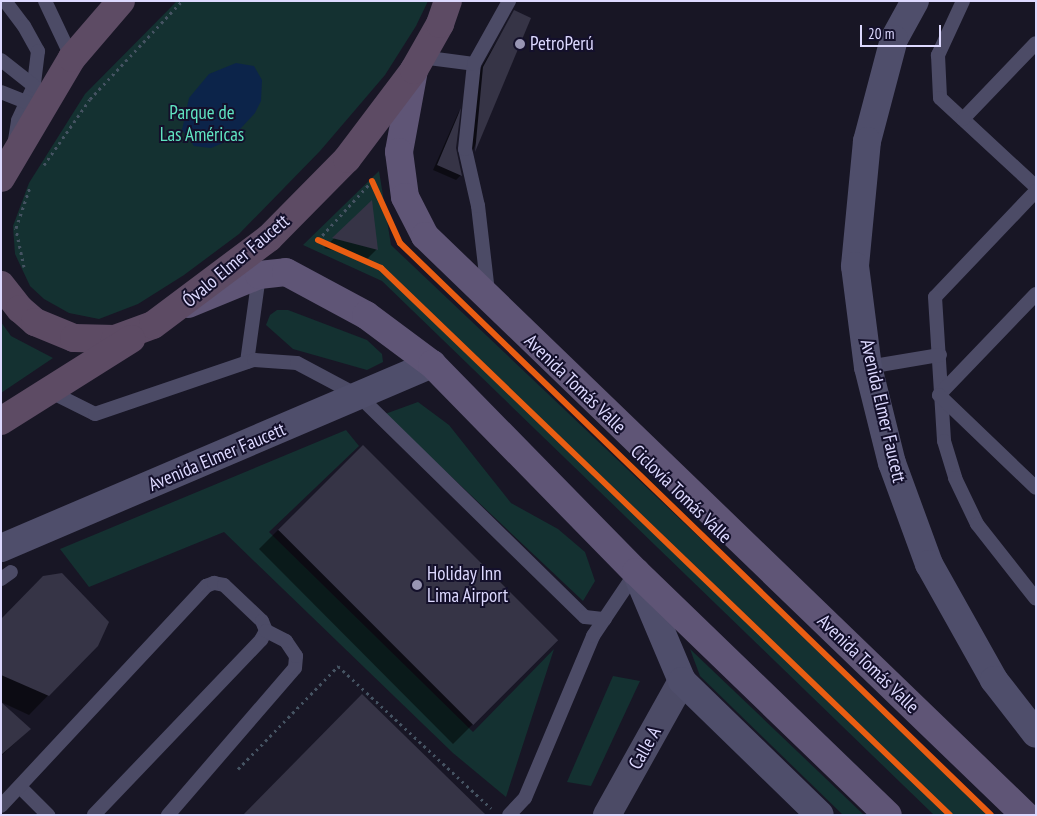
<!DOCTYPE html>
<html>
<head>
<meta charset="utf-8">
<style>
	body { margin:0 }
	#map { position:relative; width:1037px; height:816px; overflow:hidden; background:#181625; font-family:"PT Sans Narrow",sans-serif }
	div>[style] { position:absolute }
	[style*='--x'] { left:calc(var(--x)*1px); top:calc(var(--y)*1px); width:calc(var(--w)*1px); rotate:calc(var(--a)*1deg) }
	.green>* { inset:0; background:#143131 }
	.water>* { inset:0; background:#0c244a }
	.shadow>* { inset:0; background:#0007 }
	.building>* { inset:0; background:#363446; transform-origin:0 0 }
	.path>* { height:3px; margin-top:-1.5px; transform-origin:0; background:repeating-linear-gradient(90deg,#455362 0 2.5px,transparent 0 6.5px) }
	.lane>* { height:14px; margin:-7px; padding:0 7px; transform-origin:7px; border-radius:7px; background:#4c4b66 }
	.street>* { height:28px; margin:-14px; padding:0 14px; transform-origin:14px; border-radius:14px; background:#4c4b66 }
	.secondary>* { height:28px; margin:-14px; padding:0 14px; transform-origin:14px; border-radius:14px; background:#4f4e6b }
	.primary>* { height:28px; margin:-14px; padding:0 14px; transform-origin:14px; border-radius:14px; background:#5f5576 }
	.highway>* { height:28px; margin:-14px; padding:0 14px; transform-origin:14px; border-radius:14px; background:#5d4b64 }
	.cycleway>* { height:6px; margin:-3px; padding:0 3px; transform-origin:3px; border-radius:3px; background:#e95d12 }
	.dots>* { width:14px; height:14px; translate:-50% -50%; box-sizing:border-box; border:2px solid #14102b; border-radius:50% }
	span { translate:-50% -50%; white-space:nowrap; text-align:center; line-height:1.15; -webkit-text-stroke:4px #14102b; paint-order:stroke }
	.poi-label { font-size:19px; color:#ddd9ff }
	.left { translate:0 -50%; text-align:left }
	.park-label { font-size:19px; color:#60e4c1 }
	.street-label { font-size:19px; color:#ddd9ff }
	.frame { position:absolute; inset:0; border:2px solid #ddd9ff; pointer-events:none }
	.scale { position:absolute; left:860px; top:25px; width:81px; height:22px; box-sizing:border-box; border:2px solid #ddd9ff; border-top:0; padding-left:6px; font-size:15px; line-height:18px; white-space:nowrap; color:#ddd9ff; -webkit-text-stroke:4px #14102b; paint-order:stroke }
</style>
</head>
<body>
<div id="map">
	<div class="green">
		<div style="clip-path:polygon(177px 1px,428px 1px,416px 26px,385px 75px,320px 151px,239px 234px,184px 275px,138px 304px,99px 319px,69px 313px,44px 299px,30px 286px,15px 254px,13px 226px,29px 183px,85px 94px)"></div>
		<div style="clip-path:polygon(379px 171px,391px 245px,992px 815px,934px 815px,382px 281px,303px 245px)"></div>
		<div style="clip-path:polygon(277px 310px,288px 310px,367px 340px,382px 354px,383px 362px,367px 370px,293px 349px,266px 325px,270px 315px)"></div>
		<div style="clip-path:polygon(1px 322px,11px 336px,53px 358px,1px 393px)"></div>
		<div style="clip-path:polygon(418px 402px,449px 425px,511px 503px,558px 529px,585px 552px,595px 581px,583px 601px,385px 414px)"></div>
		<div style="clip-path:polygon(346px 430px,359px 446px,269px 532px,473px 732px,554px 649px,506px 797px,453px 753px,224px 532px,89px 587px,60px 549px)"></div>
		<div style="clip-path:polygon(690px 649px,864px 815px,843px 815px,700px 676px)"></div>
		<div style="clip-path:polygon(613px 676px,640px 681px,591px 786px,567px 782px)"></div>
	</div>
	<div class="water">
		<div style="clip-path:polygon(236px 63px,254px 66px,262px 80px,261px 101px,255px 113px,230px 140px,211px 148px,194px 146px,182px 130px,189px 98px,209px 74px)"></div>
	</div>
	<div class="shadow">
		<div style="clip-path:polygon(514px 12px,529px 18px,471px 155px,478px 73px)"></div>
		<div style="clip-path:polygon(459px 111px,455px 148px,461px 175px,456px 180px,433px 170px)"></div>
		<div style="clip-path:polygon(371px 203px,377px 249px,367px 259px,324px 248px)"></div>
		<div style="clip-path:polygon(278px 530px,556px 641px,453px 744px,259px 549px)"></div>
		<div style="clip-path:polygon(1px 620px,97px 645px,29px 715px,1px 702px)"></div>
		<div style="clip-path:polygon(1px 704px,29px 730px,1px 756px)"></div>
	</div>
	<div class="building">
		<div style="clip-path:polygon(514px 10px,531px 18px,475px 152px,483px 67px)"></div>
		<div style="clip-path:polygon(461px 108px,456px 148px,462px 176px,437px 165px)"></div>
		<div style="clip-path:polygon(372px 200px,378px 250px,332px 238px)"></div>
		<div style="left:363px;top:445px;width:276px;height:120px;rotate:45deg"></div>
		<div style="clip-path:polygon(62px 573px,109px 622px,98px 646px,49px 696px,1px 675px,1px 619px,43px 576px)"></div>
		<div style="clip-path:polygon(362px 694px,486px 815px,243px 815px)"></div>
		<div style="clip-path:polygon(1px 702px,31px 729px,1px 755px)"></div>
	</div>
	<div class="path">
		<div style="--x:44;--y:165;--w:80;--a:-55.1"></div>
		<div style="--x:90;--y:99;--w:134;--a:-46.8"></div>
		<div style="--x:318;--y:240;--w:80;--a:-47.5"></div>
		<div style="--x:24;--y:267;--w:40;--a:-102"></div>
		<div style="--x:16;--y:228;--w:43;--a:-71.1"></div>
		<div style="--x:238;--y:769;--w:144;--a:-45.8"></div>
		<div style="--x:338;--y:666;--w:209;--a:42.9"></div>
	</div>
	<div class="lane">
		<div style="--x:5;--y:1;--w:31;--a:53"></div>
		<div style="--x:24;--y:26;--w:29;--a:61"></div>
		<div style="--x:38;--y:51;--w:35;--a:97"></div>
		<div style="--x:34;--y:86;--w:38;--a:115"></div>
		<div style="--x:18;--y:121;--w:19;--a:99"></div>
		<div style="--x:45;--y:1;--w:63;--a:64.7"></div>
		<div style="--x:963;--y:1;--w:60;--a:114.8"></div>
		<div style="--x:938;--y:55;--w:43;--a:87.3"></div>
		<div style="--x:940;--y:98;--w:131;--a:42.8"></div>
		<div style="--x:421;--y:57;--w:53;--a:7.5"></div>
		<div style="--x:1;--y:60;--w:42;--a:38.2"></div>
		<div style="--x:1;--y:92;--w:29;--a:22"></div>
		<div style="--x:963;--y:119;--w:105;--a:-46.2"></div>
		<div style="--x:1036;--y:191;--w:146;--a:133.6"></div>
		<div style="--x:935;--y:297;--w:144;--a:86.4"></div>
		<div style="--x:944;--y:441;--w:39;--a:73"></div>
		<div style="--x:955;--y:478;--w:51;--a:64.4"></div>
		<div style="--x:977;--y:524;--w:95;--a:51.8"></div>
		<div style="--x:488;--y:292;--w:87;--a:-96.6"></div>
		<div style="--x:478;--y:206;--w:58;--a:-102.8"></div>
		<div style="--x:465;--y:149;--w:85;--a:-84"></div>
		<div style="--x:474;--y:64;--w:72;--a:-60.9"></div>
		<div style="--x:247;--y:362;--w:88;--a:-82.1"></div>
		<div style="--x:868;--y:367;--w:73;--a:-9.5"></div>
		<div style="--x:49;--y:391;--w:51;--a:26.6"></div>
		<div style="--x:95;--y:414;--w:168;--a:-18.8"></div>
		<div style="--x:254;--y:360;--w:43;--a:4"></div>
		<div style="--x:297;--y:363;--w:70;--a:28"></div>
		<div style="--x:359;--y:396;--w:316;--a:44.4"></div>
		<div style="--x:585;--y:617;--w:20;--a:6"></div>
		<div style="--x:939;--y:395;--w:140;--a:-46.2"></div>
		<div style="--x:939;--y:395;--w:134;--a:43.8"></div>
		<div style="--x:1;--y:579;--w:12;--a:-35"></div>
		<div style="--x:20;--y:787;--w:40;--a:45"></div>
		<div style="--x:1;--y:806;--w:301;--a:-47"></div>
		<div style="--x:206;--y:586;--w:9;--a:-21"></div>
		<div style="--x:214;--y:583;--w:10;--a:11"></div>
		<div style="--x:224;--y:585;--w:52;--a:43.5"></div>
		<div style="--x:262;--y:621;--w:11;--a:68"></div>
		<div style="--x:266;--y:631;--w:10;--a:119"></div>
		<div style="--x:261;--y:640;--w:242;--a:133.7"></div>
		<div style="--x:168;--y:815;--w:194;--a:-49.2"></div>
		<div style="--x:295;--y:668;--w:12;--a:-85"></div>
		<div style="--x:296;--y:656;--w:18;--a:-124"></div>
		<div style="--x:286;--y:641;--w:22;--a:-153"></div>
		<div style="--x:509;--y:815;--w:23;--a:-47"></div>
		<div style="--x:525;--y:798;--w:176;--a:-67.2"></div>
		<div style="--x:593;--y:636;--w:77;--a:-56.1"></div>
	</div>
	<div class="street">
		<div style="--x:607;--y:815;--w:154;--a:-60.8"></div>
	</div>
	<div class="secondary">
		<div style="--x:915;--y:1;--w:43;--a:118.9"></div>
		<div style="--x:894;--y:39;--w:106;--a:104.8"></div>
		<div style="--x:867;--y:141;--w:126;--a:95.5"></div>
		<div style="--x:855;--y:266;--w:102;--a:82.7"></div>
		<div style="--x:868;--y:367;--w:99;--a:76"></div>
		<div style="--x:892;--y:463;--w:108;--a:69.9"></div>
		<div style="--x:929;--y:564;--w:133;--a:60.7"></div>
		<div style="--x:994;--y:680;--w:68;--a:52.1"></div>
		<div style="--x:1;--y:548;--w:469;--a:-23.1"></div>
		<div style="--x:636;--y:572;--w:118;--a:67.1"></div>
		<div style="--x:682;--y:681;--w:192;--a:44.2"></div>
	</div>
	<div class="primary">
		<div style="--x:414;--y:70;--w:83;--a:100.4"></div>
		<div style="--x:399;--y:152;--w:45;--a:82.4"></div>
		<div style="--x:405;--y:197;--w:44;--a:62.9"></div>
		<div style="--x:425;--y:236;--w:834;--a:43.98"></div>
		<div style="--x:188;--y:304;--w:77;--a:-22.2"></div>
		<div style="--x:259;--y:275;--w:27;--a:-6"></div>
		<div style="--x:286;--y:272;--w:91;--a:28.3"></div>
		<div style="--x:366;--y:315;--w:82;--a:36.6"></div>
		<div style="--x:432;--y:364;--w:291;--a:45.6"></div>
		<div style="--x:636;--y:572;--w:350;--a:44"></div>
	</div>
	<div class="highway">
		<div style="--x:1;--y:178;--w:139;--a:-59.4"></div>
		<div style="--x:72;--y:58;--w:75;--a:-49.3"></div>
		<div style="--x:1;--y:285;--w:31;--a:52"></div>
		<div style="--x:20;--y:309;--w:20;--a:41"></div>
		<div style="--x:35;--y:322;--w:42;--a:22.3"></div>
		<div style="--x:74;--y:338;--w:41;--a:1.4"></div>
		<div style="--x:115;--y:339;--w:40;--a:-20.2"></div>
		<div style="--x:153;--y:325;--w:145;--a:-36.9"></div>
		<div style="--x:269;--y:238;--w:111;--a:-45.4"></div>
		<div style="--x:347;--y:159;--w:111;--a:-53"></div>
		<div style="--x:414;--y:70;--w:53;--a:-60.5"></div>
		<div style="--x:440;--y:24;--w:24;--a:-71"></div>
		<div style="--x:1;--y:421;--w:154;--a:-32.2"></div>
	</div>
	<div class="cycleway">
		<div style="--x:372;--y:181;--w:68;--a:65.7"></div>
		<div style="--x:400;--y:243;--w:822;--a:44.06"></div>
		<div style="--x:318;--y:240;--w:69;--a:24"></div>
		<div style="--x:381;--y:268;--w:789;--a:43.87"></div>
	</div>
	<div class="dots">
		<div style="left:520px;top:44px;background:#9895b3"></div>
		<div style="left:417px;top:585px;background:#9895b3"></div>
	</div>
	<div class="poi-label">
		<span class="left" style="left:530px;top:44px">PetroPerú</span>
		<span class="left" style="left:427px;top:585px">Holiday Inn<br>Lima Airport</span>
	</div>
	<div class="park-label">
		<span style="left:202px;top:124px">Parque de<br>Las Américas</span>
	</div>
	<div class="street-label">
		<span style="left:236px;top:261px;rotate:-40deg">Óvalo Elmer Faucett</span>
		<span style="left:575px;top:384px;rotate:44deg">Avenida Tomás Valle</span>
		<span style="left:883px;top:411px;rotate:77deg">Avenida Elmer Faucett</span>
		<span style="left:217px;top:457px;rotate:-23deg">Avenida Elmer Faucett</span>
		<span style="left:681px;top:494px;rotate:44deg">Ciclovía Tomás Valle</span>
		<span style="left:868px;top:664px;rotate:44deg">Avenida Tomás Valle</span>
		<span style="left:645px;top:748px;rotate:-61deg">Calle A</span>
	</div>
	<div class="frame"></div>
	<div class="scale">20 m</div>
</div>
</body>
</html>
